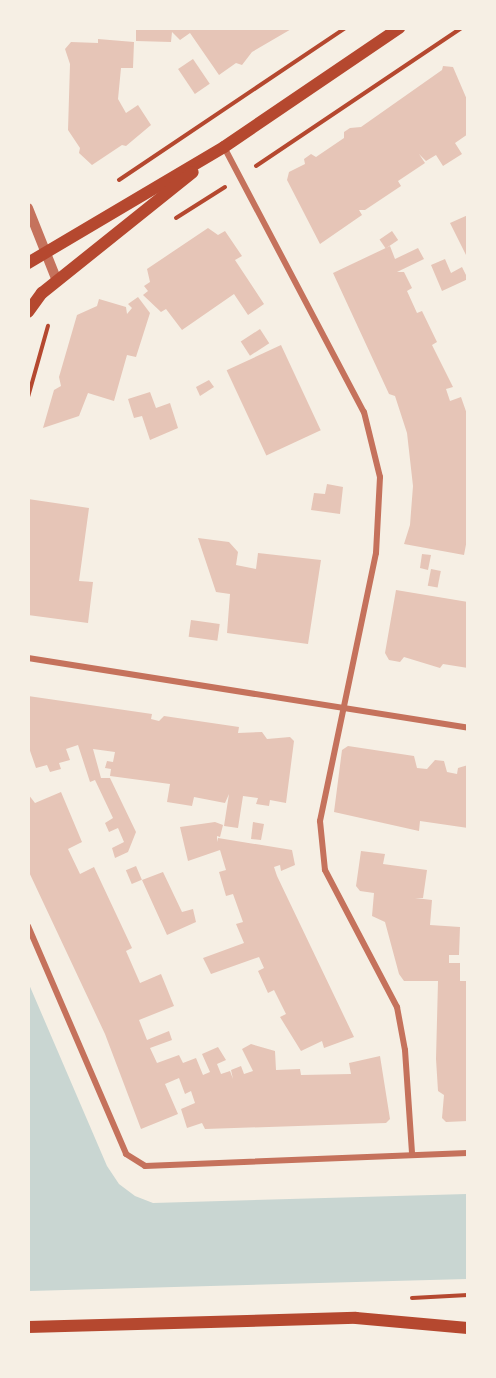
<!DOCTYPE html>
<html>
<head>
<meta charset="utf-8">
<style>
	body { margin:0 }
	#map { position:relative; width:496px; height:1378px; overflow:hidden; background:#f6efe4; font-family:Merriweather,serif }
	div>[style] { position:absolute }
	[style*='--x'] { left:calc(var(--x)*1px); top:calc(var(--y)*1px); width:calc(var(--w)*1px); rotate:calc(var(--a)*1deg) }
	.water>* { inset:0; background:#c9d6d2 }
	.building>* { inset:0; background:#e6c5b7; transform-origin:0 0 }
	.path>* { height:4px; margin:-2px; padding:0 2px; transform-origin:2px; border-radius:2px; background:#b5482f }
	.minor>* { height:6px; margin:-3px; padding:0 3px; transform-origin:3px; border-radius:3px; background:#c5725c }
	.tertiary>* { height:10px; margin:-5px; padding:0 5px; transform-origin:5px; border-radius:5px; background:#c5725c }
	.secondary>* { height:12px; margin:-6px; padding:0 6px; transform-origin:6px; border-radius:6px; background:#b5482f }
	span { translate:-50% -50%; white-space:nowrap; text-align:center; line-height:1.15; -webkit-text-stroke:6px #f6efe4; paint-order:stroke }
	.frame { position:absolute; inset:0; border:30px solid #f6efe4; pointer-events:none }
</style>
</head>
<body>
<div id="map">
	<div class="water">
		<div style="clip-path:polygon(28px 982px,107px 1166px,119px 1184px,135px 1196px,153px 1203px,467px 1194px,467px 1279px,29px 1291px)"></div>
	</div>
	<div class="building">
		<div style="clip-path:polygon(136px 28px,293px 28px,252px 52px,242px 65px,236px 63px,219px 75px,190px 33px,180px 40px,172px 32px,171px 42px,136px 41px)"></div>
		<div style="clip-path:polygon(98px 39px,134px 42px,133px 68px,121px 68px,118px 99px,126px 113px,138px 105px,151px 125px,126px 146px,122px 145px,92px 165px,79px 153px,80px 148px,68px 130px,70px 64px,65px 49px,71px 42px,98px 43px)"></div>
		<div style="left:193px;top:59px;width:30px;height:18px;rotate:56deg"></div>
		<div style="clip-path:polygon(443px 66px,453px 67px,468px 102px,468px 134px,455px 143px,462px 154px,443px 166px,436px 155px,426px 161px,419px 154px,425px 163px,398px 181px,401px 186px,365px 210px,359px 210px,362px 215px,320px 244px,287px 180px,289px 172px,305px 164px,304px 159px,311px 154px,316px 157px,344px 138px,344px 132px,350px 128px,361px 127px,442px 70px)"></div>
		<div style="clip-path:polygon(468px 215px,468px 259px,450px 223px)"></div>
		<div style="clip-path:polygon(208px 228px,218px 235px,225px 231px,242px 256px,235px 260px,264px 304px,248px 315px,234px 294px,182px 330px,166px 309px,161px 312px,143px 295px,148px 291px,144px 286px,150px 282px,147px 269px)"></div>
		<div style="left:392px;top:231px;width:11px;height:15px;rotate:56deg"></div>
		<div style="clip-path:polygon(390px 246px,395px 259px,418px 248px,424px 259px,397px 272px,404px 272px,412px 288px,407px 291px,417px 313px,422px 311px,437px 342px,432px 345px,453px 387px,446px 389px,450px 401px,461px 397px,468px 417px,468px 534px,464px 555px,404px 544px,410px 525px,413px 486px,407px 433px,395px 396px,389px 394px,333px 273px)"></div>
		<div style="clip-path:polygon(445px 259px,451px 273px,462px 267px,468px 279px,442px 291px,431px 265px)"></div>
		<div style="clip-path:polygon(138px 297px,150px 313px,136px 357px,127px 355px,114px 401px,88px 393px,79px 416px,43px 428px,54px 390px,61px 386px,59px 377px,77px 315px,97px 306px,99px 299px,126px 307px,127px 314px,132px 308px,128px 304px)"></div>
		<div style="left:260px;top:329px;width:17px;height:23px;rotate:57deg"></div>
		<div style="left:281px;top:345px;width:94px;height:60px;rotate:65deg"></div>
		<div style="clip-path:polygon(209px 380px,214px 387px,200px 396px,196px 387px)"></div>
		<div style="clip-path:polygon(150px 392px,156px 408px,170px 403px,178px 428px,150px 440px,142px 416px,134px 418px,128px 399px)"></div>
		<div style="clip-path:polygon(327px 484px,343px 487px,340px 514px,311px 510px,314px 493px,325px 494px)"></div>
		<div style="clip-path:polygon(28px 499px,89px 508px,79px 581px,93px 582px,88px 623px,28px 615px)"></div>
		<div style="clip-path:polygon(198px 538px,229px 542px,238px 552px,236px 565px,256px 569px,258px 553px,321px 560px,308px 644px,227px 633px,230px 594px,216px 592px)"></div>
		<div style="clip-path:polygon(422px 554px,431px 555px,428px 570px,420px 568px)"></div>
		<div style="left:431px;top:569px;width:10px;height:17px;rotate:11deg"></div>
		<div style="clip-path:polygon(396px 590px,468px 602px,468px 668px,443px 664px,440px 668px,404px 657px,400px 662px,389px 660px,385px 653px)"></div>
		<div style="left:191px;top:620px;width:29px;height:17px;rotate:8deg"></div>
		<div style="clip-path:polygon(28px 696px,152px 714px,151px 719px,159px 721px,164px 716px,239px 727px,238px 733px,262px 732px,267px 739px,290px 737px,294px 741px,286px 803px,270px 800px,269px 806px,256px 804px,258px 798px,243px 796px,238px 828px,224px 826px,229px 794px,225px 803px,194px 797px,192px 806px,167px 802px,170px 784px,110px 776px,111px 769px,105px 768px,107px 761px,113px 762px,115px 752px,93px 749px,101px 778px,110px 778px,136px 832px,128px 852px,115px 858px,112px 848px,124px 842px,118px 828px,109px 832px,105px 823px,113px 818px,95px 780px,90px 782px,78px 745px,66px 749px,70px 760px,59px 763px,61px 769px,50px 772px,47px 765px,36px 768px,28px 745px)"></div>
		<div style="clip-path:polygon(348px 746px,414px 756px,417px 768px,427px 769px,435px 760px,444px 761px,447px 772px,457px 774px,458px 768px,468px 765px,468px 828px,420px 821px,419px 831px,334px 812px,342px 750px)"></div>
		<div style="clip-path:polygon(61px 792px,82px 842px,68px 849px,80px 874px,94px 867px,132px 948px,126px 951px,140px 983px,161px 974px,174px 1006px,139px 1020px,147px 1040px,169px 1031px,172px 1040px,150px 1048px,157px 1063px,179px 1055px,183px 1063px,196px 1058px,203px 1075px,210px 1072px,202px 1054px,218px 1047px,226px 1060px,217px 1064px,221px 1074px,230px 1071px,233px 1079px,231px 1070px,241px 1066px,244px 1074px,253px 1071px,242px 1049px,251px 1044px,275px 1051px,276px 1070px,300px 1069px,301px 1075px,351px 1074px,349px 1063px,380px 1056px,390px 1119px,386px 1123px,205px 1129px,202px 1123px,187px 1128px,181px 1109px,195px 1103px,191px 1091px,185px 1094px,179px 1078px,165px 1084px,178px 1114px,141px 1129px,105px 1034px,28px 870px,28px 794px,35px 803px)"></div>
		<div style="clip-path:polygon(215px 822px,223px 825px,220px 837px,217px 836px,217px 842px,218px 838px,292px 850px,295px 865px,281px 871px,280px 865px,274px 867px,277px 876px,354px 1037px,324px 1048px,322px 1041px,301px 1051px,280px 1017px,286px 1014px,274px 990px,268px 993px,258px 971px,264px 968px,259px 957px,211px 974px,203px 958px,244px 943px,236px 924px,243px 922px,233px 894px,226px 896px,219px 872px,226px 870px,220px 850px,188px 861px,180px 827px)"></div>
		<div style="clip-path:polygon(253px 822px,264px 824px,261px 840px,251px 839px)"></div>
		<div style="clip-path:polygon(361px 851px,385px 854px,383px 864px,427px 870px,423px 898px,415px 898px,432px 900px,430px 925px,460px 927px,459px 955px,449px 955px,449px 963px,460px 963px,460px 981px,468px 981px,468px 1121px,446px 1122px,442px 1118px,444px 1095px,438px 1091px,436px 1059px,438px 981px,404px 981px,399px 974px,385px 922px,372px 916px,374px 893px,360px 891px,356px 886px)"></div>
		<div style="left:136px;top:866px;width:15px;height:11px;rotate:67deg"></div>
		<div style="clip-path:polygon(163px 872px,182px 912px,193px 909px,196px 922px,167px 935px,142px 880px)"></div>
	</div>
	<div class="path">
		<div style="--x:256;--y:166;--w:247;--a:-33.9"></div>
		<div style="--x:119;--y:180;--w:272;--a:-33.9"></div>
		<div style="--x:176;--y:218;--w:58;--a:-32.3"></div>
		<div style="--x:28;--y:397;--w:74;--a:-74.3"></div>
		<div style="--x:412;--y:1298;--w:56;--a:-3.1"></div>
	</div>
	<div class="minor">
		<div style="--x:224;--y:147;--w:300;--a:62.2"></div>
		<div style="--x:364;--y:412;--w:67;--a:76.2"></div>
		<div style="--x:380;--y:477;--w:76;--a:93"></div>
		<div style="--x:376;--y:553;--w:274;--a:101.8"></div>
		<div style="--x:320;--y:821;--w:49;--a:84.2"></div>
		<div style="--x:325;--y:870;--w:155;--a:62.3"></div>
		<div style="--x:397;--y:1007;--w:44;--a:79.5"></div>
		<div style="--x:405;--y:1050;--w:104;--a:86.1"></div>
		<div style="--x:28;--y:658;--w:446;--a:9"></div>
		<div style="--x:28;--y:926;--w:248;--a:66.7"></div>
		<div style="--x:126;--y:1154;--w:22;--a:32"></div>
		<div style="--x:145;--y:1166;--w:323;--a:-2.3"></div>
	</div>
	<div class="tertiary">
		<div style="--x:28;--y:208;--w:79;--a:68.3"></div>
	</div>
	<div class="secondary">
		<div style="--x:28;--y:263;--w:228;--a:-30.6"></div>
		<div style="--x:224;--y:147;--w:212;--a:-34.2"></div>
		<div style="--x:28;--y:312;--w:24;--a:-54"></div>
		<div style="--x:42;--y:293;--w:193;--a:-38.7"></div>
		<div style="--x:28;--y:1327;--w:328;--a:-1.6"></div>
		<div style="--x:356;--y:1318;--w:112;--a:5.1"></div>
	</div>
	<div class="frame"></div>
</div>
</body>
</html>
